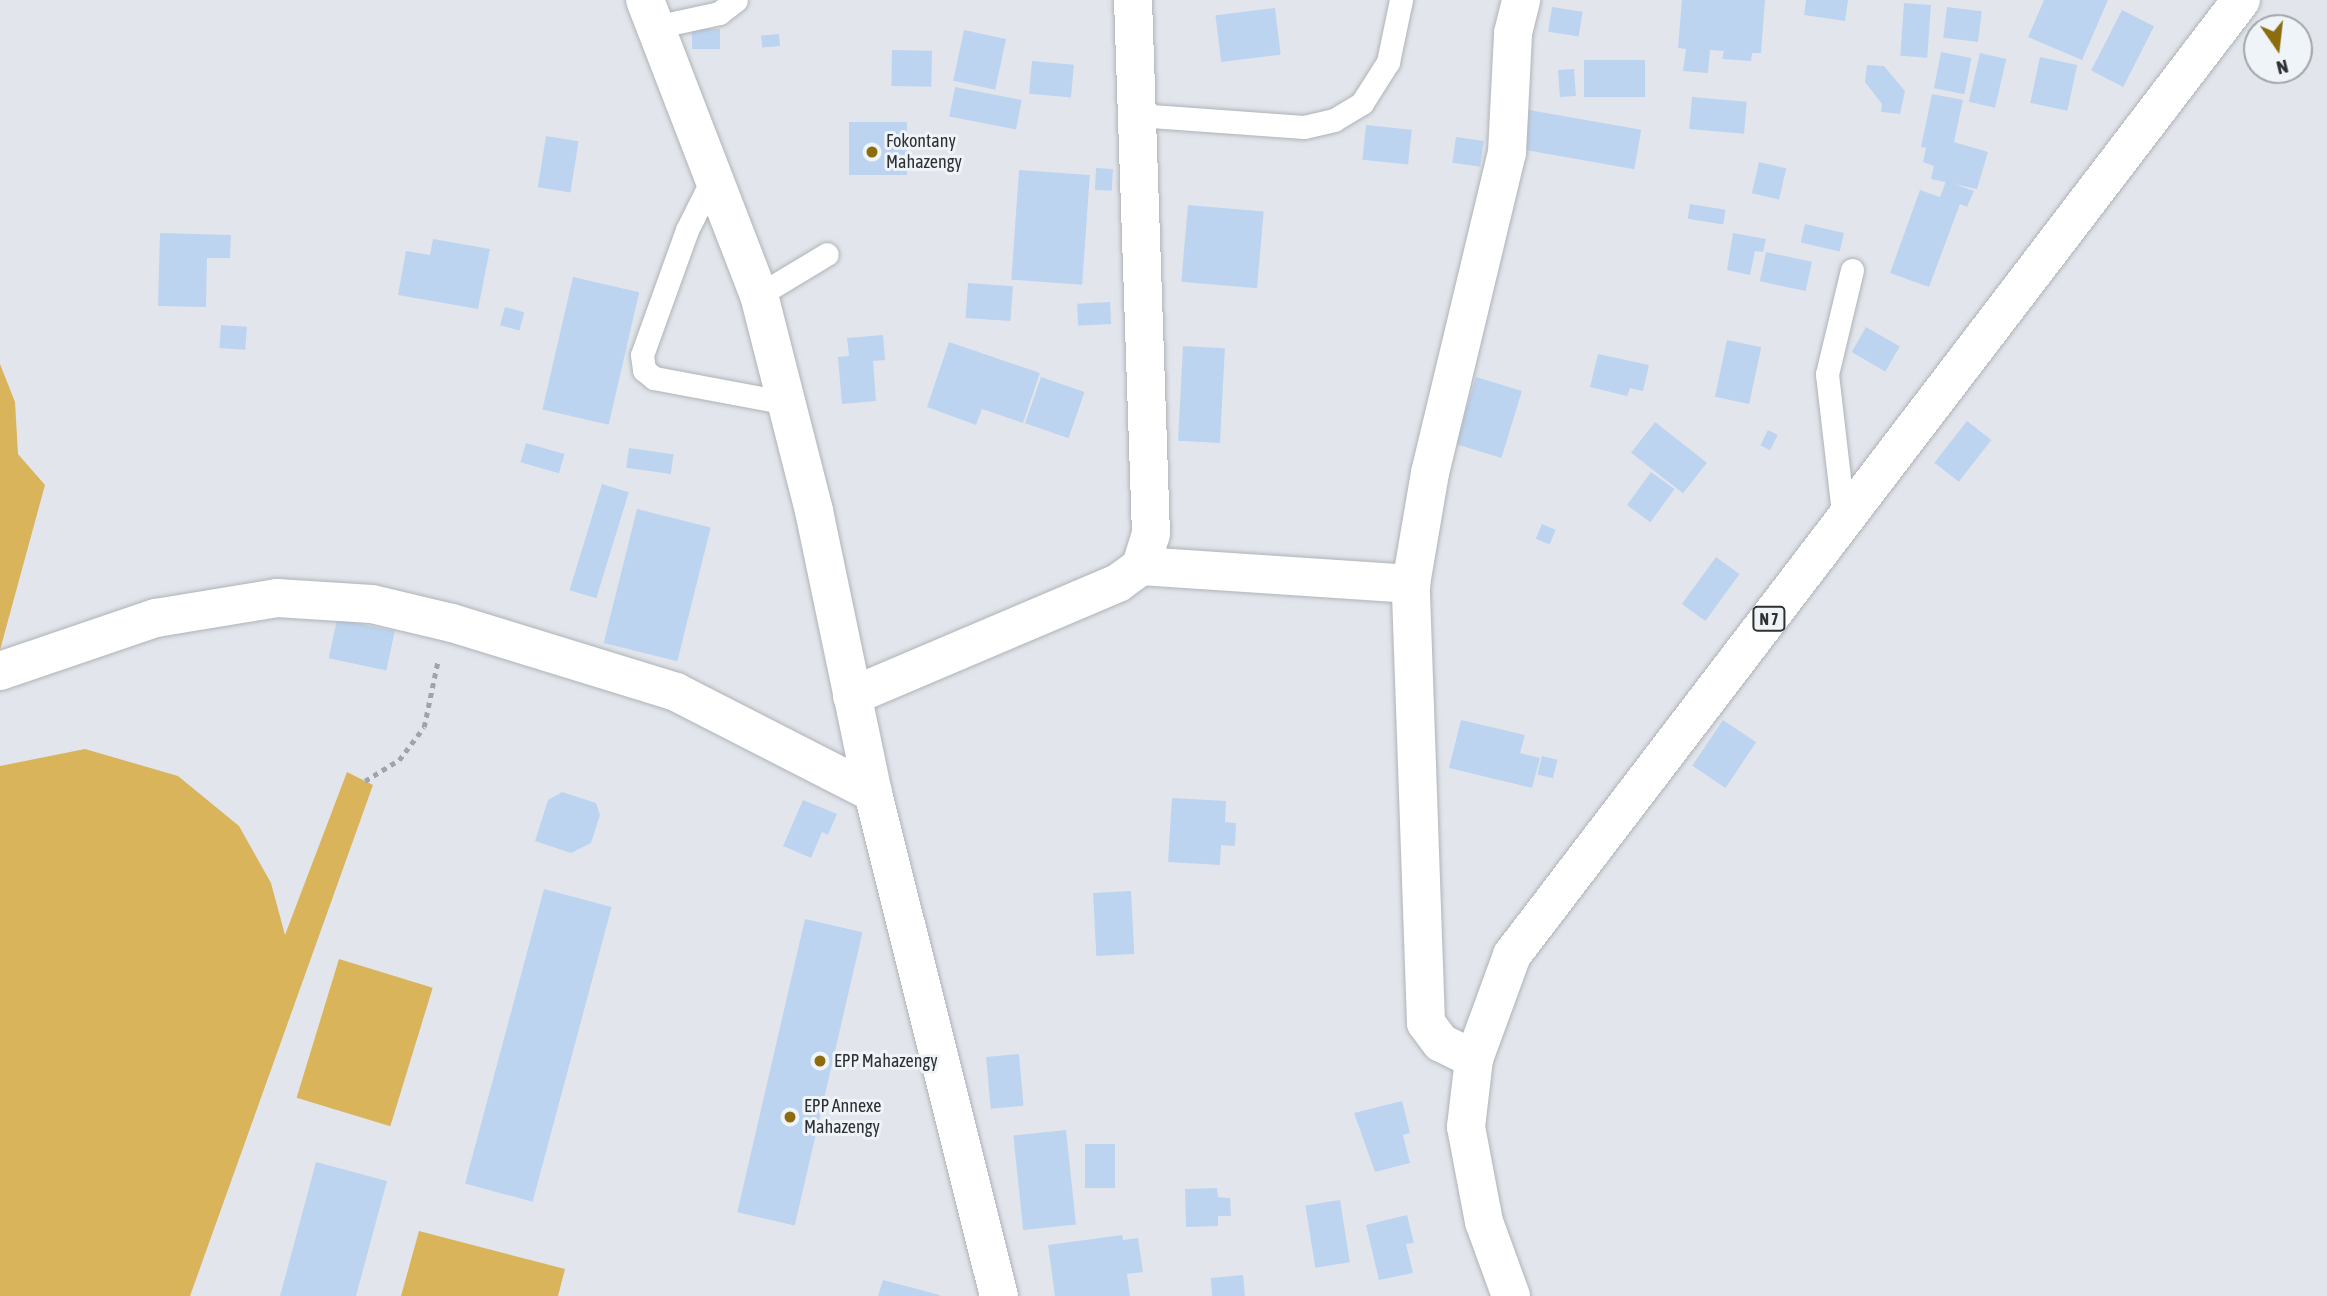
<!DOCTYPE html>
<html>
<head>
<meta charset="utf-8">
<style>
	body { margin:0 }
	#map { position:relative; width:2327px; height:1296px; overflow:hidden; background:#e2e6ec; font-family:"Asap Condensed",sans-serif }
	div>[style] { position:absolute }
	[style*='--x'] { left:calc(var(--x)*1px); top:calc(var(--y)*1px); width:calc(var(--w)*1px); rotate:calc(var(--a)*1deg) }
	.green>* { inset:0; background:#d9b45a; transform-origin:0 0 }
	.building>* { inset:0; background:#bdd4f0; transform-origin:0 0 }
	.path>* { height:4.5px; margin-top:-2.25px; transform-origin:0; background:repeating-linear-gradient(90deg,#a0a4a8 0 5px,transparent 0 10px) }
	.roads { filter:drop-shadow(0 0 2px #afb3b8) drop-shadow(0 0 2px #afb3b8) }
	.lane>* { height:23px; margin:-11.5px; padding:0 11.5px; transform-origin:11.5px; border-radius:11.5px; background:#fff }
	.street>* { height:38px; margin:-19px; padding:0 19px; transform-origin:19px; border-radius:19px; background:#fff }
	.primary>* { height:38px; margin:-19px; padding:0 19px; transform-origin:19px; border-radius:19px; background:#fff }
	.dots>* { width:19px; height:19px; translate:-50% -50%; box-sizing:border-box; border:4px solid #eff4f9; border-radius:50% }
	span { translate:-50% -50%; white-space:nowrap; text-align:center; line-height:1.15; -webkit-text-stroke:6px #eff4f9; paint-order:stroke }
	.shield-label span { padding:2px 5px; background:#eff4f9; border:2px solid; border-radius:5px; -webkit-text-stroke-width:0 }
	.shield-label { font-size:16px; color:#2e3032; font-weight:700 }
	.poi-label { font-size:18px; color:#2e3032 }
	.left { translate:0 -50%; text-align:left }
	.north { position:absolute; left:2243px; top:14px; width:70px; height:70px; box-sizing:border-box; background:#eff4f9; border:2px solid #a2a6a9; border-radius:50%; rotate:166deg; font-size:19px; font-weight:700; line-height:28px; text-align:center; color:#2e3032 }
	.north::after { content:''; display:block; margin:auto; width:24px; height:32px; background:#8c6c0d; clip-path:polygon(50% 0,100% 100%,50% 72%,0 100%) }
</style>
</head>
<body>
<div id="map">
	<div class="green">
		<div style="clip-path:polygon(0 364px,15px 402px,18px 454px,45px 485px,0 650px)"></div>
		<div style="clip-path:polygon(85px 749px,178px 776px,239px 826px,271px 883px,285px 935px,347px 772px,373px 785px,190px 1296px,0 1296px,0 766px)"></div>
		<div style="left:339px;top:959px;width:98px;height:145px;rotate:17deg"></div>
		<div style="clip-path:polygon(419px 1231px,565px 1269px,558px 1296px,401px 1296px)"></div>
	</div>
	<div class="building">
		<div style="clip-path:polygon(1682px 0,1765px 0,1761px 53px,1752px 53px,1751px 61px,1722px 59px,1724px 51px,1710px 50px,1708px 73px,1683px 71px,1686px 49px,1678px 48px)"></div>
		<div style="clip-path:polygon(1806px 0,1848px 0,1845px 21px,1804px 15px)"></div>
		<div style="clip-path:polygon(2044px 0,2108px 0,2082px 60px,2028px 37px)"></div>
		<div style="left:1904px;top:3px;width:27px;height:53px;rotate:4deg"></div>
		<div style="left:1552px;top:7px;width:31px;height:25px;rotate:9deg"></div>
		<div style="left:1947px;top:7px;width:35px;height:31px;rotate:7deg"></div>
		<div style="left:1275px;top:8px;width:47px;height:60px;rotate:83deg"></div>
		<div style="left:2122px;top:10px;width:36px;height:68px;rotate:27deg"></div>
		<div style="left:692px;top:29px;width:28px;height:20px"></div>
		<div style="left:964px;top:30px;width:43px;height:52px;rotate:12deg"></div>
		<div style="left:779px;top:34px;width:12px;height:18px;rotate:85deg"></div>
		<div style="left:892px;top:50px;width:40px;height:36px;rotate:1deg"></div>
		<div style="left:1941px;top:52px;width:31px;height:37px;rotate:11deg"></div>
		<div style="left:1980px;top:53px;width:27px;height:50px;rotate:13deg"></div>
		<div style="left:2040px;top:57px;width:38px;height:47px;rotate:12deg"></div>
		<div style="left:1645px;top:60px;width:37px;height:61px;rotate:90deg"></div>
		<div style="left:1032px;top:61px;width:42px;height:33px;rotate:5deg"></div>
		<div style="clip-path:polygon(1867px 65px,1884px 66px,1905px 91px,1900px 114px,1881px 112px,1882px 104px,1865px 82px)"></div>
		<div style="left:1574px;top:69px;width:27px;height:16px;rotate:86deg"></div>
		<div style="left:955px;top:87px;width:68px;height:30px;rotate:11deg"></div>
		<div style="clip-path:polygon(1932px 94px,1963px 100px,1954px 142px,1988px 152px,1977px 189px,1931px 179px,1934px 166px,1923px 162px,1926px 148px,1921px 147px)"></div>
		<div style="left:1692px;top:97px;width:55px;height:32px;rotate:5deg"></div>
		<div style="left:1529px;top:110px;width:114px;height:40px;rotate:10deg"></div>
		<div style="left:849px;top:122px;width:58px;height:53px"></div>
		<div style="left:1366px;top:125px;width:46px;height:35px;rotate:6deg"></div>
		<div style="left:546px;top:136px;width:33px;height:52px;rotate:9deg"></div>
		<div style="left:1456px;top:137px;width:28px;height:26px;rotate:8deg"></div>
		<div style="left:1759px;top:162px;width:28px;height:32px;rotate:13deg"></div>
		<div style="left:1096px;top:168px;width:17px;height:22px;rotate:3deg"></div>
		<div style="left:1019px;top:170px;width:71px;height:110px;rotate:4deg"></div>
		<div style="clip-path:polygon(1946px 181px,1974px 191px,1967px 207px,1960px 204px,1929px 287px,1890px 273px,1920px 190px,1940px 197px)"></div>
		<div style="left:1690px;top:204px;width:36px;height:15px;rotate:9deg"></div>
		<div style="left:1188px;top:205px;width:76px;height:77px;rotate:5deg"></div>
		<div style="left:1805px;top:224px;width:40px;height:19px;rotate:13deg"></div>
		<div style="clip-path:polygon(160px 233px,231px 235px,230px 258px,207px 258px,206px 307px,158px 306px)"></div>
		<div style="clip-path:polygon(1733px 233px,1766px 239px,1763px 252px,1755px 251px,1750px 275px,1727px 270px)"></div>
		<div style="clip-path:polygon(433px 239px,490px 249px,478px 309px,398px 295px,406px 251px,430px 255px)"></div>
		<div style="left:1766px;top:252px;width:47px;height:30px;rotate:12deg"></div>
		<div style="left:573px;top:277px;width:68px;height:136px;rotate:13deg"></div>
		<div style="left:968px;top:283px;width:45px;height:35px;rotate:4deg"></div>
		<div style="left:1110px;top:302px;width:22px;height:33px;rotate:87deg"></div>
		<div style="left:505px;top:307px;width:20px;height:19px;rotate:15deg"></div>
		<div style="left:221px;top:325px;width:26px;height:23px;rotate:4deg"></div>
		<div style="left:1866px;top:327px;width:39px;height:29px;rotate:30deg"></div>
		<div style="clip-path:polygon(883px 335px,885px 360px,873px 361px,876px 401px,842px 404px,838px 357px,849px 356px,847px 338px)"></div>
		<div style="left:1727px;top:340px;width:35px;height:58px;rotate:12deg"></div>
		<div style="clip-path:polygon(949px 342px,1040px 373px,1023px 423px,982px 409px,976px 425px,927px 407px)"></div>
		<div style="left:1183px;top:346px;width:42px;height:95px;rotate:3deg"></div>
		<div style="clip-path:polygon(1598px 354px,1649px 365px,1643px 391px,1630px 388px,1627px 396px,1590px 387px)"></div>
		<div style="left:1041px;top:377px;width:46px;height:49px;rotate:19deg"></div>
		<div style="left:1476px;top:377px;width:48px;height:70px;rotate:17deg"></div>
		<div style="left:1967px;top:421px;width:31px;height:53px;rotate:38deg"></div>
		<div style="left:1655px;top:422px;width:66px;height:39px;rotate:38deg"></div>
		<div style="left:1768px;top:430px;width:11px;height:17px;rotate:27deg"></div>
		<div style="left:526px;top:443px;width:40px;height:20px;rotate:16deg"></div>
		<div style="left:629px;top:448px;width:45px;height:20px;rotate:8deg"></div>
		<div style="left:1651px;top:472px;width:29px;height:41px;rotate:36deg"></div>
		<div style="left:602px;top:484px;width:28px;height:111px;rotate:17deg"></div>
		<div style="left:637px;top:509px;width:76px;height:138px;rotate:14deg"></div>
		<div style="left:1542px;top:524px;width:15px;height:16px;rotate:23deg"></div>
		<div style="left:1716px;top:557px;width:29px;height:58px;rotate:36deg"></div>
		<div style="left:337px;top:619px;width:59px;height:40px;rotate:12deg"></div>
		<div style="clip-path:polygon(1461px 720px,1525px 735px,1520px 753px,1540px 758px,1532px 788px,1449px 768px)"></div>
		<div style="left:1723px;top:720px;width:40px;height:55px;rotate:34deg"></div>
		<div style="left:1542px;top:756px;width:16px;height:19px;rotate:14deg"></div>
		<div style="clip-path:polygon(562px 792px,596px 803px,600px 815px,591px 843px,571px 853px,535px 841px,548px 800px)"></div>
		<div style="clip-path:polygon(1172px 798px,1226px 801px,1225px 822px,1236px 823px,1235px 846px,1221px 845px,1220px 865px,1168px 862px)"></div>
		<div style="clip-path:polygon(803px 800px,837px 814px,828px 835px,822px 832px,811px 858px,783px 846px)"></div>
		<div style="left:544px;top:889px;width:70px;height:305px;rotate:15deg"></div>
		<div style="left:1131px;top:891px;width:63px;height:38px;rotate:87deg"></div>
		<div style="left:805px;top:919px;width:59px;height:301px;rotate:13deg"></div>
		<div style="left:1019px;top:1054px;width:52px;height:33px;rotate:85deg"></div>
		<div style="clip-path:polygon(1402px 1101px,1410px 1133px,1403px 1135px,1410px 1163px,1375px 1172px,1354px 1113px)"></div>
		<div style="left:1066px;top:1130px;width:95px;height:53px;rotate:84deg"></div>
		<div style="left:1085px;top:1144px;width:30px;height:44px"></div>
		<div style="clip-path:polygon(316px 1162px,387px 1181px,356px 1296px,280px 1296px)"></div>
		<div style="clip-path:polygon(1217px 1188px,1218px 1197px,1230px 1198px,1231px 1216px,1218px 1216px,1218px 1226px,1186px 1227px,1185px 1189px)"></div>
		<div style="left:1340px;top:1200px;width:63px;height:35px;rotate:81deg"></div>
		<div style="clip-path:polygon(1407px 1215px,1414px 1243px,1406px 1244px,1413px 1273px,1379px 1280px,1366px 1225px)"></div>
		<div style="clip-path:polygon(1122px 1235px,1123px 1240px,1138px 1238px,1143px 1272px,1127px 1274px,1130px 1296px,1055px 1296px,1048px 1245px)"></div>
		<div style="clip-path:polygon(1243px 1275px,1245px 1296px,1212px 1296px,1211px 1278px)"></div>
		<div style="clip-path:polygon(883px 1280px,940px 1295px,940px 1296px,878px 1296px)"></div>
	</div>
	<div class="path">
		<div style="--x:365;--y:781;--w:40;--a:-32"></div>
		<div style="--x:399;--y:760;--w:41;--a:-52.9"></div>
		<div style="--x:424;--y:727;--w:68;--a:-78.2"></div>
	</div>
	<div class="roads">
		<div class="lane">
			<div style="--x:655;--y:27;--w:66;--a:-12.3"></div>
			<div style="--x:719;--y:13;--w:21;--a:-37"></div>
			<div style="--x:1137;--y:115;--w:167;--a:4.1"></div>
			<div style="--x:1304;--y:127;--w:31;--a:-13"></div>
			<div style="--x:1334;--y:120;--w:33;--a:-31"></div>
			<div style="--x:1362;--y:103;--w:49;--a:-57.6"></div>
			<div style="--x:1388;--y:62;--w:63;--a:-78.2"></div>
			<div style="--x:713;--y:178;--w:58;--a:116.6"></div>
			<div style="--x:687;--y:230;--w:133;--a:109.8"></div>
			<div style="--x:642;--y:355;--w:15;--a:82"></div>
			<div style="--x:644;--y:370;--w:13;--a:39"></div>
			<div style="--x:654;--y:378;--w:136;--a:10.6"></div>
			<div style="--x:759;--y:295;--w:79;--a:-31.1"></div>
			<div style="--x:1844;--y:521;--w:148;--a:-96.6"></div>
			<div style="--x:1827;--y:374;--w:107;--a:-76.5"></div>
		</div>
		<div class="street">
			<div style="--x:645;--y:0;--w:316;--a:68.9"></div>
			<div style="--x:759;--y:295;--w:223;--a:75.7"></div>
			<div style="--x:814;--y:511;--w:288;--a:78.2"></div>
			<div style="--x:873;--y:793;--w:519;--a:75.94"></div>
			<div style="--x:1141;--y:566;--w:271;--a:3.8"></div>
			<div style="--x:0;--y:671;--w:165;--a:-18.8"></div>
			<div style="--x:156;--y:618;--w:123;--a:-9.4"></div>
			<div style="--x:277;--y:598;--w:95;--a:3.6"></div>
			<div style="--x:372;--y:604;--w:82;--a:13.4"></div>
			<div style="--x:452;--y:623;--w:234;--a:17.1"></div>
			<div style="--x:676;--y:692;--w:221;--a:27.1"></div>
			<div style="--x:852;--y:696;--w:289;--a:-23"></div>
			<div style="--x:1118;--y:583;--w:29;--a:-36"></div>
			<div style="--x:1141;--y:566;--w:34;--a:-73"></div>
			<div style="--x:1151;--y:534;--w:534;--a:-91.93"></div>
			<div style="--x:1474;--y:1059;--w:37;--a:-154"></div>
			<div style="--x:1441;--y:1043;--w:25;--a:-127"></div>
			<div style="--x:1426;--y:1023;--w:439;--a:-92"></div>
			<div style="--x:1411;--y:584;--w:113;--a:-80.3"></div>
			<div style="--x:1430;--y:473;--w:329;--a:-76.5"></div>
			<div style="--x:1507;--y:153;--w:120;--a:-87.1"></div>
			<div style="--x:1513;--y:33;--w:34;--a:-76"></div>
		</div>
		<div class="primary">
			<div style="--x:1511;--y:1296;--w:79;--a:-110"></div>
			<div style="--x:1484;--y:1222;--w:97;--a:-100.7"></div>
			<div style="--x:1466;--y:1127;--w:68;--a:-83.3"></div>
			<div style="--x:1474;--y:1059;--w:111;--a:-69.9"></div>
			<div style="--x:1512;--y:955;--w:1201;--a:-52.64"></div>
		</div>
	</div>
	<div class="dots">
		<div style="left:872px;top:152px;background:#8c6c0d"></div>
		<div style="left:820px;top:1061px;background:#8c6c0d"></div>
		<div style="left:790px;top:1117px;background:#8c6c0d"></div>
	</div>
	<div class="shield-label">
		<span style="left:1769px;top:619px">N 7</span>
	</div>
	<div class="poi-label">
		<span class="left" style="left:886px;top:152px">Fokontany<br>Mahazengy</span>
		<span class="left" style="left:834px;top:1061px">EPP Mahazengy</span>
		<span class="left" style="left:804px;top:1117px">EPP Annexe<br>Mahazengy</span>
	</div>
	<div class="north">N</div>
</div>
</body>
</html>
